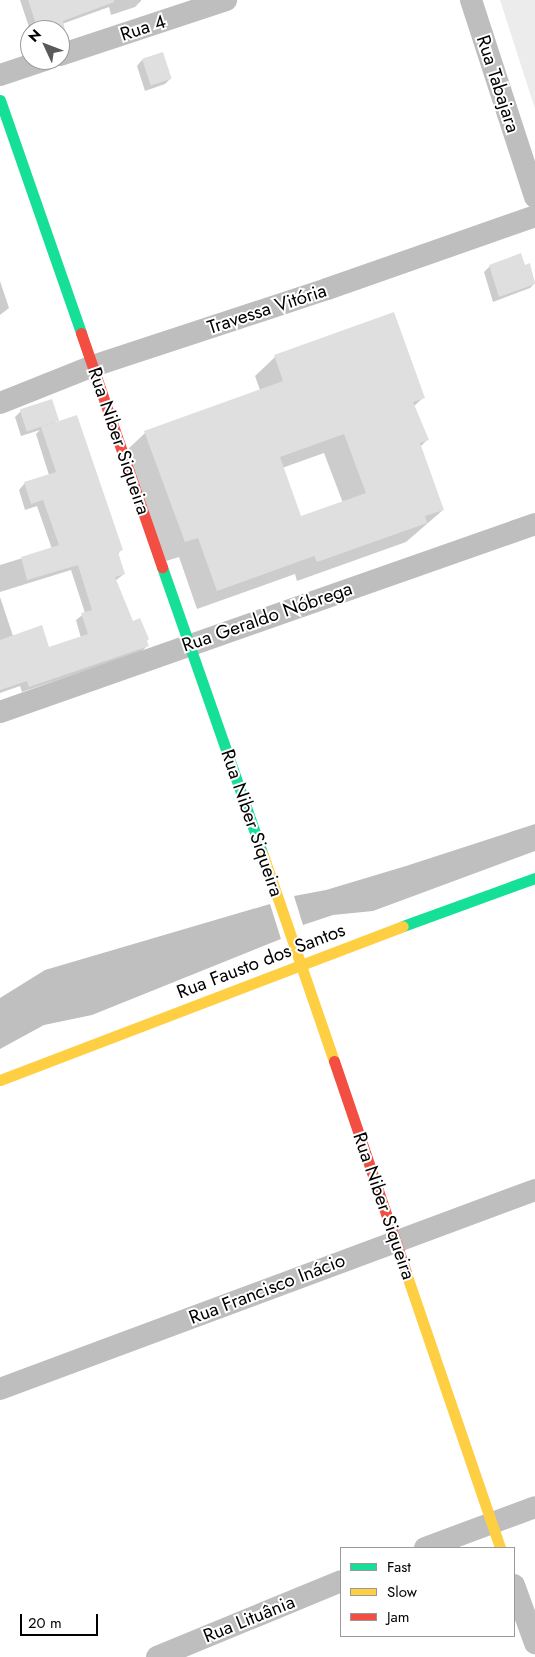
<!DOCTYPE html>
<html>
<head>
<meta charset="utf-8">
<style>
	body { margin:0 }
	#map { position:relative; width:535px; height:1657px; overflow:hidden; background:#fff; font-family:Jost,sans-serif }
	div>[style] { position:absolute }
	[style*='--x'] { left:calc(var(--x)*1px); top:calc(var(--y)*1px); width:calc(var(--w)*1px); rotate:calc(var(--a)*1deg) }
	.green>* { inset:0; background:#ececec }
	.water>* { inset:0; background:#bfbfbf }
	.shadow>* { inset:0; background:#0003 }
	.building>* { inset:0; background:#dfdfdf; transform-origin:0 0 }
	.street>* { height:22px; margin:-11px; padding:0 11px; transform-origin:11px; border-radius:11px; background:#bebebe }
	.fast>* { height:11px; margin:-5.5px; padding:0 5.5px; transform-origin:5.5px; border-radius:5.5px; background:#16e098 }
	.slow>* { height:11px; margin:-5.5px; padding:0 5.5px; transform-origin:5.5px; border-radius:5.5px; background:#ffcf43 }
	.jam>* { height:11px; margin:-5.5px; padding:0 5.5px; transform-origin:5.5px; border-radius:5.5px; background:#f24e42 }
	span { translate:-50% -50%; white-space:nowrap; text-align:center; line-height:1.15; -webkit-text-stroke:4px #fff; paint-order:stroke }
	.street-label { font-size:19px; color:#000 }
	.legend { position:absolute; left:340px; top:1547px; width:175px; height:90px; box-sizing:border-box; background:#fff; border:1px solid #999; margin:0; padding:6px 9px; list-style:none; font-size:15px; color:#000 }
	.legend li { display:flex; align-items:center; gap:10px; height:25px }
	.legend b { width:25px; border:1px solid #999 }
	.north { position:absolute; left:20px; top:20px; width:50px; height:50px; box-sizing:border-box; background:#fff; border:1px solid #999; border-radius:50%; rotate:313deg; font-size:14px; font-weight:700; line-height:20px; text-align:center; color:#000 }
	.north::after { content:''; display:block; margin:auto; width:18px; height:22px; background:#595959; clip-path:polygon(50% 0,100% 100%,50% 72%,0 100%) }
	.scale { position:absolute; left:20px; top:1614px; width:78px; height:22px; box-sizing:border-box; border:2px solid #000; border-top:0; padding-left:6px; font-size:15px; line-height:18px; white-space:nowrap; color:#000; -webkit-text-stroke:4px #fff; paint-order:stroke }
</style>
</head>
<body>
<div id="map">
	<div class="green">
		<div style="clip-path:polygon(500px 0,535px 0,535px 109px)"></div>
	</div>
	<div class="water">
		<div style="clip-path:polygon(535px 824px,535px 851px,373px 911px,333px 915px,303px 925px,294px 896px,326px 890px,406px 866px)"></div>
		<div style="clip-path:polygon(270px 904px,281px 939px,92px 1015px,44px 1025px,0 1049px,0 998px,45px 970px)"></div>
	</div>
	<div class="shadow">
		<div style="clip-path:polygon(20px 0,141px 0,141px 1px,135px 7px,111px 15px,109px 7px,62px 24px,60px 30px,30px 30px)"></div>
		<div style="clip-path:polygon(142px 60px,170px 79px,165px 84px,145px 91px,137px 66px)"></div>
		<div style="clip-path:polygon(529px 264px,535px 283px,530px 288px,493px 302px,484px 272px,490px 266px,524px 266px)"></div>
		<div style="clip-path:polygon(0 281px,9px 308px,0 315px)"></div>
		<div style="clip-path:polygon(evenodd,275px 357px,424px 397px,413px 407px,427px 440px,420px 447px,443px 510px,406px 542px,297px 581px,295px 574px,197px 609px,179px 557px,166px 561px,125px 452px,145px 433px,260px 390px,255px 376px,275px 357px,324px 453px,343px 503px,300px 518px,282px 468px,324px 453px)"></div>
		<div style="clip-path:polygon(20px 412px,57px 420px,54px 424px,121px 550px,118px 554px,124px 574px,115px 581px,133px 622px,147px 646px,141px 652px,22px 692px,20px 686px,0 693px,0 597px,13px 636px,48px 648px,81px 638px,76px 620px,85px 613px,71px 570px,0 592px,0 565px,52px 549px,37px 506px,25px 510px,19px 490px,25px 483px,49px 475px,36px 434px,40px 430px,21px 436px,15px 417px)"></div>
	</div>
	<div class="building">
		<div style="clip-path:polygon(28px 0,114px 0,114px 2px,63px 21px,65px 30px,38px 30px)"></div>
		<div style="left:163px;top:52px;width:28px;height:22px;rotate:72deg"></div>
		<div style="clip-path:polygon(521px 253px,525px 265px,530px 263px,535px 284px,499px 297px,489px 265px)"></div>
		<div style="clip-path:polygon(evenodd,394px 312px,425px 398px,413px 402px,429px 440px,420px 443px,444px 510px,425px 516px,427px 523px,317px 562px,314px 556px,217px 591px,198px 538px,185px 542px,144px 431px,283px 381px,274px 355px,394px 312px,344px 434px,366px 493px,301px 516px,280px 457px,344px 434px)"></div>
		<div style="left:52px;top:399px;width:23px;height:34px;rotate:72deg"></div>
		<div style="clip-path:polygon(77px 415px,123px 550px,118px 552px,125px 574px,115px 577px,133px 621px,140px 618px,149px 639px,147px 641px,149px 646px,29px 687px,27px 681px,0 690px,0 640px,42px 625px,49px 647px,88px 634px,81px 613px,92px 610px,78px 565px,27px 580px,21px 557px,59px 545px,43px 500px,31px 504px,24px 482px,56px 472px,41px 427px)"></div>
	</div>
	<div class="street">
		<div style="--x:471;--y:0;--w:207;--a:72"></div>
		<div style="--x:60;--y:55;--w:175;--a:-18.3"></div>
		<div style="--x:0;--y:75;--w:47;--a:-18.4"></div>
		<div style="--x:0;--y:403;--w:100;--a:-21.7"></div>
		<div style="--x:93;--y:366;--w:246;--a:-18.2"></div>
		<div style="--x:327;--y:289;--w:220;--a:-19.3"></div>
		<div style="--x:0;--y:712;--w:567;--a:-19.36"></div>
		<div style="--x:0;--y:1389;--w:571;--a:-20.4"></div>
		<div style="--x:425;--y:1548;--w:117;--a:-20.4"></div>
		<div style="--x:514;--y:1585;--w:62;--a:70.1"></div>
		<div style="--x:157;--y:1657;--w:199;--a:-22.4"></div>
	</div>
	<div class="fast">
		<div style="--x:0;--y:100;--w:247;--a:70.8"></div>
		<div style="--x:162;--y:567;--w:305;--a:70.7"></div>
		<div style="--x:403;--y:926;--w:140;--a:-20"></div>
	</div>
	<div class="slow">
		<div style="--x:263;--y:855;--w:218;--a:71"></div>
		<div style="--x:0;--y:1080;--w:431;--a:-20.9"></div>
		<div style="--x:406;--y:1273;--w:291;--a:71.1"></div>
	</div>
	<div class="jam">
		<div style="--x:81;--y:333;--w:248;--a:70.9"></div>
		<div style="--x:334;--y:1061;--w:224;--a:71.2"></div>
	</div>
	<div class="street-label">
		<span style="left:143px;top:28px;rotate:-18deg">Rua 4</span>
		<span style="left:498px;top:84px;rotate:72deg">Rua Tabajara</span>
		<span style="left:267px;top:309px;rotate:-18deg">Travessa Vitória</span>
		<span style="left:119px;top:441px;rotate:71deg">Rua Niber Siqueira</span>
		<span style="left:267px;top:617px;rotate:-19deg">Rua Geraldo Nóbrega</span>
		<span style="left:252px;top:823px;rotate:71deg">Rua Niber Siqueira</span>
		<span style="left:261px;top:961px;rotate:-21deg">Rua Fausto dos Santos</span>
		<span style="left:384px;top:1206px;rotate:71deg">Rua Niber Siqueira</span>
		<span style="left:267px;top:1289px;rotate:-21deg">Rua Francisco Inácio</span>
		<span style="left:249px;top:1619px;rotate:-22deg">Rua Lituânia</span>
	</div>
	<ul class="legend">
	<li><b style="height:6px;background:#16e098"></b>Fast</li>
	<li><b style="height:6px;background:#ffcf43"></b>Slow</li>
	<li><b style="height:6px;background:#f24e42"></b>Jam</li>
	</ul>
	<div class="north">N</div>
	<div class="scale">20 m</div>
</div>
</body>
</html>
